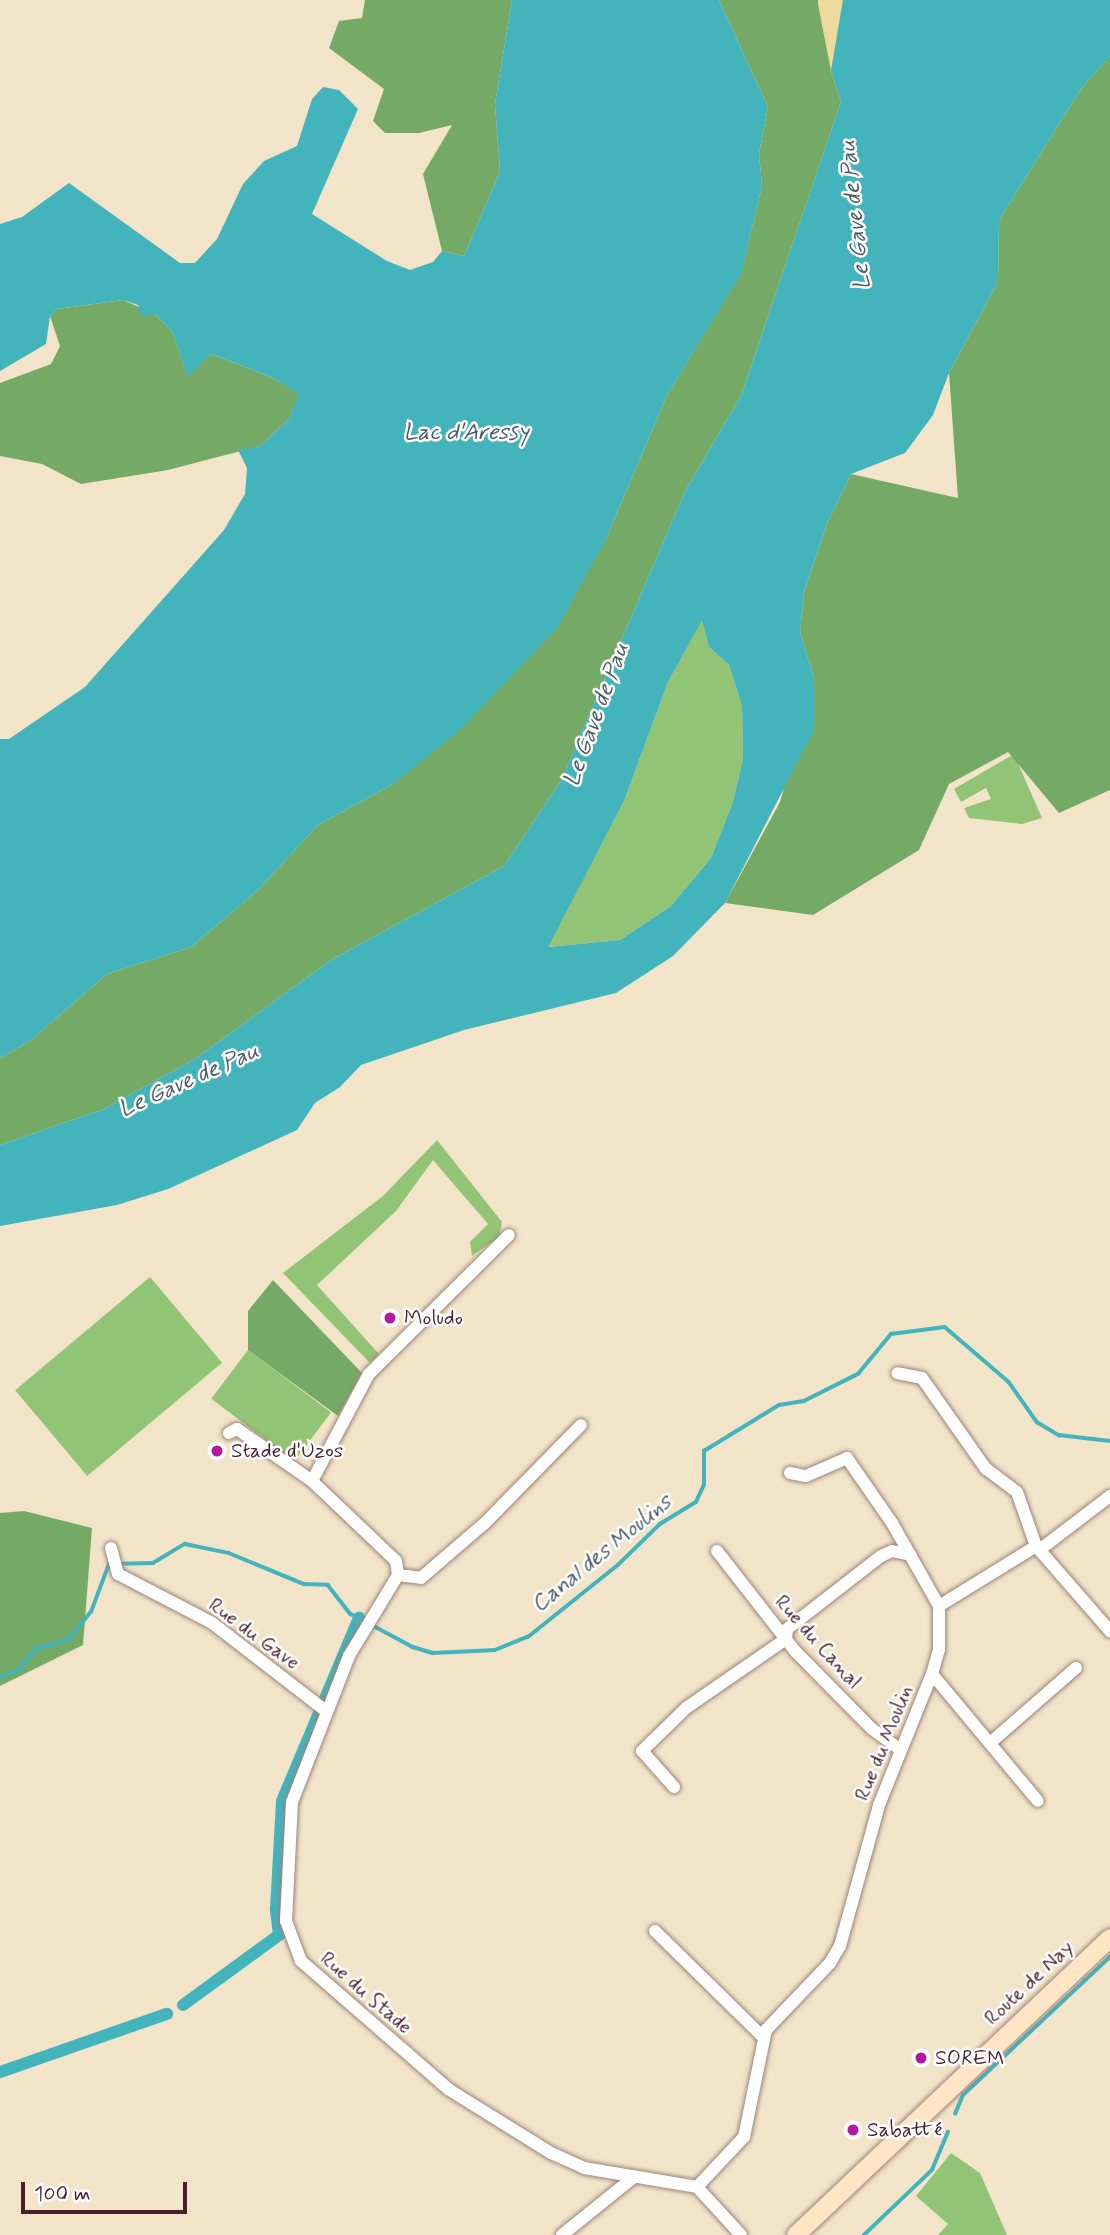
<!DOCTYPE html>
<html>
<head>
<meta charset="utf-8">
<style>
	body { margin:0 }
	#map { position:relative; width:1110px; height:2235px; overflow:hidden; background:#f2e4c9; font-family:Mynerve,sans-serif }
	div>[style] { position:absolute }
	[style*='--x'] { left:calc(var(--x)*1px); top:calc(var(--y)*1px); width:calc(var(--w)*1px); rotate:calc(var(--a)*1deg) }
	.green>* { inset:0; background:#92c475; transform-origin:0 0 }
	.forest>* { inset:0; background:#75aa66 }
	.sand>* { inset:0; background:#eeda9e }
	.water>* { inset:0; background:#43b3bc }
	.stream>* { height:3.5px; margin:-1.75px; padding:0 1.75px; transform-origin:1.75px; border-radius:1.75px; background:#43b3bc }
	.canal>* { height:12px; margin:-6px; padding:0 6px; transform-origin:6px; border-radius:6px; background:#43b3bc }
	.roads { filter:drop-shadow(0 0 2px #9e827a) drop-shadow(0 0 2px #9e827a) }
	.minor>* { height:12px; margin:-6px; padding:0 6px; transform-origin:6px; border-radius:6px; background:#fff }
	.secondary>* { height:18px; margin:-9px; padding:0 9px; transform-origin:9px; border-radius:9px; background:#fde5c5 }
	.dots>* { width:19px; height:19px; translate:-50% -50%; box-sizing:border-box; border:4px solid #fff; border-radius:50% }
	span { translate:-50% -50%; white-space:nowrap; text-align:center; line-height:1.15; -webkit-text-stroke:5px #fff; paint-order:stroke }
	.poi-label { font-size:21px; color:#4a1f2b }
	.left { translate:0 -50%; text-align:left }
	.street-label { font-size:21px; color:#4a1f2b }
	.water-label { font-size:23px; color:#475a65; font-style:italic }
	.scale { position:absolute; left:21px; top:2182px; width:166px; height:32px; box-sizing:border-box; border:4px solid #4a1f2b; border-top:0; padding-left:9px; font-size:21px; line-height:24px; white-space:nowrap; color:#4a1f2b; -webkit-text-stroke:5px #fff; paint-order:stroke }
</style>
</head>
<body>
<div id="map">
	<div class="green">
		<div style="clip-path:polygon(702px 619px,709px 647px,729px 665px,742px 706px,743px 759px,733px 802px,711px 858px,671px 906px,620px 940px,547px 947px,624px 801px,668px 682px)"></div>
		<div style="clip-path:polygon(1014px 754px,1042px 818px,1022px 824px,969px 818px,964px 808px,991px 799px,986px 788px,961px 802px,954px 789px)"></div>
		<div style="clip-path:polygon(437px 1140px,502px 1222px,499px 1237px,472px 1256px,470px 1242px,488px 1224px,433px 1160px,396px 1211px,317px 1285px,379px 1354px,370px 1363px,283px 1273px,383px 1196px)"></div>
		<div style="left:150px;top:1277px;width:112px;height:176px;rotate:50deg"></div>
		<div style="left:248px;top:1350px;width:104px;height:61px;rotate:37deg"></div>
		<div style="clip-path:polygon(951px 2153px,980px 2173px,1007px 2235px,938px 2235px,948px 2224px,916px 2196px)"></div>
	</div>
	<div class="forest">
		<div style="clip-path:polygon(365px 0,512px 0,495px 104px,500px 171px,464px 256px,442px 251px,423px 174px,452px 125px,419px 133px,385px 133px,373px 121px,384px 89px,329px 48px,339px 21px,362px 18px)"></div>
		<div style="clip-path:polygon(719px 0,843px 0,831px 71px,841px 101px,741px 396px,685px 491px,561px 781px,504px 866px,331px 960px,195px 1059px,104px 1109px,0 1145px,0 1058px,30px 1041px,107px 974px,191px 947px,258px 890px,318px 825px,393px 784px,607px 537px,667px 395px,741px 273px,762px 186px,759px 154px,768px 107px)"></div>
		<div style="clip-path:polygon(1110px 56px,1110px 790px,1059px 813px,1008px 752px,949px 784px,919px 850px,813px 915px,725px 903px,780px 802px,814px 678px,800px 632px,804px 592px,827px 524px,851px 474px,958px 498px,949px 373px,998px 282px,999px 220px,1081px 89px)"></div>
		<div style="clip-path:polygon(123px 300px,155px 314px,172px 331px,188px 376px,211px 354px,271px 377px,300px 394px,289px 419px,260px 446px,168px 470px,81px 484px,42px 464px,0 456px,0 383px,51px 364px,60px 346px,50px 316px,57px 309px)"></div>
		<div style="clip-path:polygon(273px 1280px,362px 1373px,338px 1416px,248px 1350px,248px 1311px)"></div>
		<div style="clip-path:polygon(24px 1511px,92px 1528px,83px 1645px,0 1686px,0 1513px)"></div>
	</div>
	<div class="sand">
		<div style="clip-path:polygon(818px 0,843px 0,831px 71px,818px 4px)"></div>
	</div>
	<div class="water">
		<div style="clip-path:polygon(512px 0,719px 0,768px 107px,759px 154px,762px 186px,741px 274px,667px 395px,607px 537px,558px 627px,459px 731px,393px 784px,318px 825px,258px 890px,191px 947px,107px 974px,30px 1041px,0 1058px,0 739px,9px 739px,85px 687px,224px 530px,245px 494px,247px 468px,238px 450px,260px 446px,289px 419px,299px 394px,271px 377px,211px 354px,188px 377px,172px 331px,155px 314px,142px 316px,138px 305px,123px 300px,57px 309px,50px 316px,46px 344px,0 371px,0 224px,22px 217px,69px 183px,180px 263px,195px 263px,217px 239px,243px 184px,264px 161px,297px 146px,312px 99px,323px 87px,339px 90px,358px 109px,312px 214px,387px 261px,410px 270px,433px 262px,442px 251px,464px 256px,500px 171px,495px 104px)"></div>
		<div style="clip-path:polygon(evenodd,843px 0,1110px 0,1110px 56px,1081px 89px,999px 220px,998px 282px,949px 373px,933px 415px,905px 453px,851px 474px,827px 524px,804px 592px,800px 632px,814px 678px,814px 730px,725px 903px,673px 956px,616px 993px,464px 1030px,361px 1065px,340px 1087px,315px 1103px,297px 1130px,168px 1189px,117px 1205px,0 1226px,0 1145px,104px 1109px,195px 1059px,331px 960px,504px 866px,561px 781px,685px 491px,741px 396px,841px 101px,831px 71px,843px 0,702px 620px,709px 647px,729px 665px,742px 706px,743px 759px,733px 802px,711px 858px,671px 906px,620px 940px,548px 947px,624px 801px,668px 682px,702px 620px)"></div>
	</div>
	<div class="stream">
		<div style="--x:372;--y:1625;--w:47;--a:28.2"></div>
		<div style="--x:413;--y:1647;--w:21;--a:17"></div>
		<div style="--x:433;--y:1653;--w:62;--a:-2.8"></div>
		<div style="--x:495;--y:1650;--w:35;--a:-22"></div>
		<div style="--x:528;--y:1637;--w:115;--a:-38.7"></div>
		<div style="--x:618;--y:1565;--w:59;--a:-44.3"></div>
		<div style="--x:660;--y:1524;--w:42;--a:-31.4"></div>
		<div style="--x:696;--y:1502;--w:19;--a:-65"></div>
		<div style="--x:704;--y:1485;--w:34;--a:-90"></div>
		<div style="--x:704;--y:1451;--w:88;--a:-31.5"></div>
		<div style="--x:779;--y:1405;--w:25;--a:-9"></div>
		<div style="--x:804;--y:1401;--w:60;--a:-26.6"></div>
		<div style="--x:858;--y:1374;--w:52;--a:-50.5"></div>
		<div style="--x:891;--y:1334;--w:54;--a:-7.4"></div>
		<div style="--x:945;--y:1327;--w:84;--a:40.7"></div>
		<div style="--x:1009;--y:1382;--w:49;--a:55"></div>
		<div style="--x:1037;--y:1422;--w:26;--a:31"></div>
		<div style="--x:1059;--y:1435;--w:51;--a:6.7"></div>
		<div style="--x:0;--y:1677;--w:19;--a:-21"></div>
		<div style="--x:18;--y:1670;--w:29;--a:-49"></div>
		<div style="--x:37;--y:1648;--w:32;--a:-14"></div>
		<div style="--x:68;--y:1640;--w:36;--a:-51"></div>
		<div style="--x:91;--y:1612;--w:51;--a:-69.4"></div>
		<div style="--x:109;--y:1564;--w:44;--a:-1.3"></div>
		<div style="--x:153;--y:1563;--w:37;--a:-31"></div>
		<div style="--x:185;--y:1544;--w:45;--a:11.6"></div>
		<div style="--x:229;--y:1553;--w:81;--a:22.5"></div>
		<div style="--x:304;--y:1584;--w:24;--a:2"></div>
		<div style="--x:328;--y:1585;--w:37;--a:52"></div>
		<div style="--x:351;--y:1614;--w:16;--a:27"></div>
		<div style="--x:955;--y:2114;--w:21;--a:-67"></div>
		<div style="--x:963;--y:2095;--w:202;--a:-43.2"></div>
		<div style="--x:864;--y:2235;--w:94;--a:-43.7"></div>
		<div style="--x:932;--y:2170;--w:41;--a:-67.2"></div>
	</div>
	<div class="canal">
		<div style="--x:183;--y:2005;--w:119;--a:-36.1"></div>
		<div style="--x:279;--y:1935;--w:26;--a:-97"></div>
		<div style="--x:276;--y:1909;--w:108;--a:-86.8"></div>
		<div style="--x:282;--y:1801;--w:199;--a:-67.2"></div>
		<div style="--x:0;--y:2072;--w:177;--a:-19.2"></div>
	</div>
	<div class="roads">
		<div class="minor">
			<div style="--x:229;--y:1433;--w:9;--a:-27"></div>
			<div style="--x:237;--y:1429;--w:91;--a:34.7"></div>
			<div style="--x:312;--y:1481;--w:116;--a:43.6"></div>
			<div style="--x:396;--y:1561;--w:14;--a:82"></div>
			<div style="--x:398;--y:1575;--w:95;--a:121.2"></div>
			<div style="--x:349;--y:1656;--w:157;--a:111.3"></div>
			<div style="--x:292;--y:1802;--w:119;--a:92.9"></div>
			<div style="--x:286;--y:1921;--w:43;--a:69.4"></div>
			<div style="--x:301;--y:1961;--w:195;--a:41"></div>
			<div style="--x:448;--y:2089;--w:121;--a:31.9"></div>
			<div style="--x:551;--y:2153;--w:36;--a:24"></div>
			<div style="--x:584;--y:2168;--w:115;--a:9.5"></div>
			<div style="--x:697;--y:2187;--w:65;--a:47.5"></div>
			<div style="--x:790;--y:1473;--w:16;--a:11"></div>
			<div style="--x:806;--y:1476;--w:45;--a:-23.7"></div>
			<div style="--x:847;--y:1458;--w:79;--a:55.3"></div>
			<div style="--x:892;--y:1523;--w:95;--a:60.5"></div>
			<div style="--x:312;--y:1481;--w:121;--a:-62"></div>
			<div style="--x:369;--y:1374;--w:197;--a:-44.8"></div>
			<div style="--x:1036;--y:1546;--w:113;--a:49"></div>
			<div style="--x:111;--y:1548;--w:27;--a:75"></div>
			<div style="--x:118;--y:1574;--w:106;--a:27.5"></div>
			<div style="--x:212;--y:1623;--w:145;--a:37.7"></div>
			<div style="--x:1042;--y:1548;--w:86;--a:-37.4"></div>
			<div style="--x:717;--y:1551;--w:128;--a:52"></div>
			<div style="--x:796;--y:1652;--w:108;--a:45.4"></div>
			<div style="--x:872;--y:1729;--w:34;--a:36"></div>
			<div style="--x:398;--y:1575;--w:23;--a:7"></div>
			<div style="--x:421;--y:1578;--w:84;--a:-40.7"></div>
			<div style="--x:485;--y:1523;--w:137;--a:-45.6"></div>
			<div style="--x:932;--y:1674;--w:165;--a:50.2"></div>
			<div style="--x:990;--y:1743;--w:114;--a:-41.1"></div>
			<div style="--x:674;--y:1787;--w:48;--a:-131.6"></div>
			<div style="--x:642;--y:1751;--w:62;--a:-44.3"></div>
			<div style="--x:686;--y:1708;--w:121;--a:-34.6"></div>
			<div style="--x:786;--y:1639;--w:10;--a:-84"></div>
			<div style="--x:787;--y:1629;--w:119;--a:-37.8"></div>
			<div style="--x:881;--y:1556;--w:12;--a:-24"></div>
			<div style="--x:892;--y:1551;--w:19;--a:12"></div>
			<div style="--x:655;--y:1931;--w:151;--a:44.5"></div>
			<div style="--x:697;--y:2187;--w:69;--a:-46.8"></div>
			<div style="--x:744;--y:2137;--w:109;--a:-78.4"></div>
			<div style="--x:766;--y:2030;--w:93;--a:-46.3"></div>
			<div style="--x:830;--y:1963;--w:20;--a:-60"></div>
			<div style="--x:840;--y:1946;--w:146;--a:-74.5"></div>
			<div style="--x:879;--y:1805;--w:141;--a:-68"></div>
			<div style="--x:932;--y:1674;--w:25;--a:-74"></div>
			<div style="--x:939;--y:1650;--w:44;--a:-90"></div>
			<div style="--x:939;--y:1606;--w:114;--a:-31.7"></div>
			<div style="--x:1036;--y:1546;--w:57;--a:-109.4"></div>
			<div style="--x:1017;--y:1492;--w:39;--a:-143"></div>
			<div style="--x:986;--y:1469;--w:111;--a:-125.1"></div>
			<div style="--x:922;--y:1378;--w:25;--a:-169"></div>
			<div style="--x:562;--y:2235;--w:92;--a:-38.9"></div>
		</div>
		<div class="secondary">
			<div style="--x:796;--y:2235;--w:432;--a:-43.4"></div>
		</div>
	</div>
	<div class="dots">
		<div style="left:390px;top:1318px;background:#b5179e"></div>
		<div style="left:217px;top:1451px;background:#b5179e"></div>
		<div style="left:921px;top:2058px;background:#b5179e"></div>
		<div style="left:853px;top:2130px;background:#b5179e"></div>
	</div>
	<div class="poi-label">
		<span class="left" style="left:404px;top:1318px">Moludo</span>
		<span class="left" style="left:231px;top:1451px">Stade d'Uzos</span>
		<span class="left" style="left:935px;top:2058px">SOREM</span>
		<span class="left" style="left:867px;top:2130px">Sabatté</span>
	</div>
	<div class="street-label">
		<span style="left:254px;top:1634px;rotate:36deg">Rue du Gave</span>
		<span style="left:818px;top:1642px;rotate:48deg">Rue du Canal</span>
		<span style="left:884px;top:1743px;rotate:-68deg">Rue du Moulin</span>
		<span style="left:1029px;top:1983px;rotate:-43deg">Route de Nay</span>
		<span style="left:366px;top:1993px;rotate:41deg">Rue du Stade</span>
	</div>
	<div class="water-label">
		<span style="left:856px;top:215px;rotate:-96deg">Le Gave de Pau</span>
		<span style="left:466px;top:433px">Lac d'Aressy</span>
		<span style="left:597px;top:715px;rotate:-70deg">Le Gave de Pau</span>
		<span style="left:189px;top:1081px;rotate:-24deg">Le Gave de Pau</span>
		<span style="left:602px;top:1554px;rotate:-39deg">Canal des Moulins</span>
	</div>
	<div class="scale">100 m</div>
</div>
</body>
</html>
